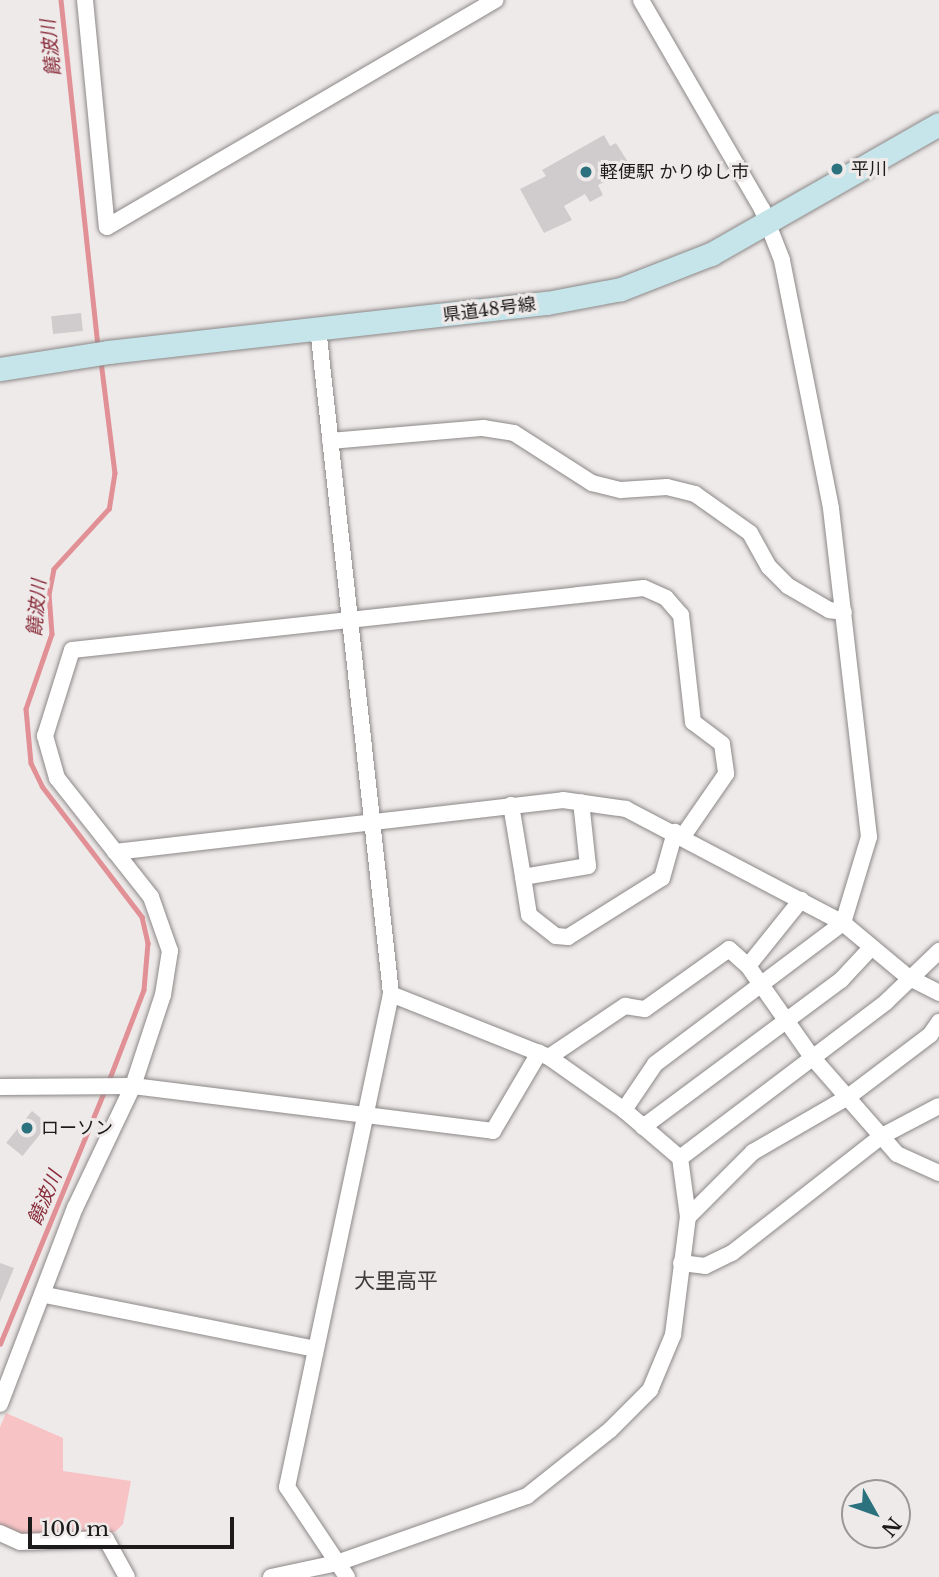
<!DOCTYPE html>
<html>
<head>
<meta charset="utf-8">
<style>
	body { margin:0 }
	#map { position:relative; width:939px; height:1577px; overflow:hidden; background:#efeaea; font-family:"Libre Baskerville","Noto Sans JP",serif }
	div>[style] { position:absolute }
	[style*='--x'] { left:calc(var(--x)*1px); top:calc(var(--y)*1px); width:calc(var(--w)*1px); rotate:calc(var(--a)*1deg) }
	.green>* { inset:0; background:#f8c3c5 }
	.stream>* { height:4.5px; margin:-2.25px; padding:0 2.25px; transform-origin:2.25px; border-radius:2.25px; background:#e19196 }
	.building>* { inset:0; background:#d0cbcc; transform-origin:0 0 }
	.roads { filter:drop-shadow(0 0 2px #8c8888) drop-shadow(0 0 2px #8c8888) }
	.minor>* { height:16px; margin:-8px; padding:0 8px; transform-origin:8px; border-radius:8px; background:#fff }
	.secondary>* { height:23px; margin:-11.5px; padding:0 11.5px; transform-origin:11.5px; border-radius:11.5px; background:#c6e5ea }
	.dots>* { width:19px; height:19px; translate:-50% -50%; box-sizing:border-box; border:4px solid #efeaea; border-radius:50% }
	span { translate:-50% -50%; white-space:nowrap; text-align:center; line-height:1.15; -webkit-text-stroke:6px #efeaea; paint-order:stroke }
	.poi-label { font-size:18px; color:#1c1a1a }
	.left { translate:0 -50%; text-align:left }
	.street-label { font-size:18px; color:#1c1a1a }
	.water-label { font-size:19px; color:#882b39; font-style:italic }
	.quarter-label { font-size:21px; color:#3f3b3b }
	.north { position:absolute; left:841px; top:1479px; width:70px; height:70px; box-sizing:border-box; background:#efeaea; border:2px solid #9b9797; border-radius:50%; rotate:130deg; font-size:19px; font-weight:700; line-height:28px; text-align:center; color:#1c1a1a }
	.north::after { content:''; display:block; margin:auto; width:24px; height:32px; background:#2b727e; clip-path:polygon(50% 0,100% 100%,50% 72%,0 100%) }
	.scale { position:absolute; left:28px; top:1517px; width:206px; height:32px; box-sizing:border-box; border:4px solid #1c1a1a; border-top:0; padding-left:9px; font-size:21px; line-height:24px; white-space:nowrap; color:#1c1a1a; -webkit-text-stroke:5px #efeaea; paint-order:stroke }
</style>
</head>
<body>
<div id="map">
	<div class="green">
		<div style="clip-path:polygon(6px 1413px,63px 1438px,63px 1471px,131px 1481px,123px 1524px,115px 1532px,18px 1539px,0 1528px,0 1427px)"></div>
	</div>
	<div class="stream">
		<div style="--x:61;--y:0;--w:347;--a:83.9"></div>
		<div style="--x:101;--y:361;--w:113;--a:82.9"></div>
		<div style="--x:115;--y:473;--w:36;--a:99"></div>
		<div style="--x:109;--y:509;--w:81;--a:132.5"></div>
		<div style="--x:54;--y:569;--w:25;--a:101"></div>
		<div style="--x:49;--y:594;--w:40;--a:85.7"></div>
		<div style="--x:52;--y:634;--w:79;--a:109.1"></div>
		<div style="--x:26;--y:709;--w:54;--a:84.7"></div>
		<div style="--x:31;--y:763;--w:25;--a:64"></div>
		<div style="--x:42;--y:786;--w:165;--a:52.6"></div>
		<div style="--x:142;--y:917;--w:27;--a:77"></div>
		<div style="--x:148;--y:943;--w:47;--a:94.9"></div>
		<div style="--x:144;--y:990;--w:97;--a:111"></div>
		<div style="--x:0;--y:1344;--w:276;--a:-67.6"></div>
	</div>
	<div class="building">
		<div style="clip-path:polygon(604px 135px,610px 146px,616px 143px,628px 162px,622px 166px,624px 172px,598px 185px,603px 195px,590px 202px,585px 194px,564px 206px,572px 220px,544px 233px,520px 189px,546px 176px,542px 170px)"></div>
		<div style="left:81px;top:313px;width:18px;height:30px;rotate:84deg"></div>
		<div style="left:32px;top:1111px;width:21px;height:41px;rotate:39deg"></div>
		<div style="clip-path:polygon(0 1263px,14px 1268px,0 1302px)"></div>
	</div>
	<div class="roads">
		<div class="minor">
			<div style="--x:85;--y:0;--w:228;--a:84.5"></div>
			<div style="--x:107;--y:227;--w:450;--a:-30.3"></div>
			<div style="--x:318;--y:328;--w:670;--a:83.74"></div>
			<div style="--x:391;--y:994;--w:504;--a:101.91"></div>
			<div style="--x:287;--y:1487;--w:108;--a:56.3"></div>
			<div style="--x:330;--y:441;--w:154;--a:-4.9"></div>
			<div style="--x:483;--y:428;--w:31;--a:9"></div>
			<div style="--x:514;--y:433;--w:93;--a:32.7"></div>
			<div style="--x:592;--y:483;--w:30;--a:14"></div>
			<div style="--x:621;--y:490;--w:46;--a:-3.7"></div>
			<div style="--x:667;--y:487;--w:29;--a:14"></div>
			<div style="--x:695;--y:494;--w:67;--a:35.3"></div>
			<div style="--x:750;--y:533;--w:39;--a:61"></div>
			<div style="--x:769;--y:567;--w:27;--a:45"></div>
			<div style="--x:788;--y:586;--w:48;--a:30.3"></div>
			<div style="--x:829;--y:610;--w:15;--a:8"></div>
			<div style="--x:511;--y:805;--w:73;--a:80.5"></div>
			<div style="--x:523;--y:877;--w:66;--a:-9.6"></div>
			<div style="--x:588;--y:866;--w:64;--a:-96.2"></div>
			<div style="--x:115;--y:852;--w:451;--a:-6.6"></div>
			<div style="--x:563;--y:800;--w:64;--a:8.1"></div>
			<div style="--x:626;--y:809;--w:245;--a:27.7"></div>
			<div style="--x:843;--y:923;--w:85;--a:39.7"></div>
			<div style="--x:908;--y:977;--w:35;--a:27"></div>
			<div style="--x:523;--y:877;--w:38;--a:81"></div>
			<div style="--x:529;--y:915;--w:34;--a:38"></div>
			<div style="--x:556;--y:936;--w:12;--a:5"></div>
			<div style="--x:568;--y:937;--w:111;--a:-32.1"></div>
			<div style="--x:662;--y:878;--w:48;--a:-74.2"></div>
			<div style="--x:748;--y:966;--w:85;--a:-51.2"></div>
			<div style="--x:549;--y:1057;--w:92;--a:-33.9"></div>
			<div style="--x:625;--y:1006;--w:20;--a:9"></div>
			<div style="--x:645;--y:1009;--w:103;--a:-35.5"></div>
			<div style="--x:729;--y:949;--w:25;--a:42"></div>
			<div style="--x:748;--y:966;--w:111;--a:54.9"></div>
			<div style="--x:812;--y:1057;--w:129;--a:48.8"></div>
			<div style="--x:897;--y:1154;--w:46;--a:24.3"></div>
			<div style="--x:0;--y:1087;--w:133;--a:-0.4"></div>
			<div style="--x:133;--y:1086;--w:363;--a:7.1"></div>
			<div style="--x:493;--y:1131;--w:91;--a:-59.5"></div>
			<div style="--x:624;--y:1110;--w:55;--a:-56"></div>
			<div style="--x:655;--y:1064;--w:235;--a:-36.9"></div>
			<div style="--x:843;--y:923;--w:90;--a:-73.2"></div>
			<div style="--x:869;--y:837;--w:331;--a:-96.6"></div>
			<div style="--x:831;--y:508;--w:253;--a:-101.2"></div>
			<div style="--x:782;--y:260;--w:55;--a:-111.4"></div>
			<div style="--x:762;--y:209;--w:241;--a:-120.1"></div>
			<div style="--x:643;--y:1127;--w:247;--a:-36.6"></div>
			<div style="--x:841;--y:980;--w:42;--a:-46.9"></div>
			<div style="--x:680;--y:1158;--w:258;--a:-37.1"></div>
			<div style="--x:886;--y:1002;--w:74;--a:-43.9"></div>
			<div style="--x:688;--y:1217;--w:92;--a:-45"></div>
			<div style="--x:753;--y:1152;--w:110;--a:-30.1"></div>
			<div style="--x:848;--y:1097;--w:103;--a:-37.1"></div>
			<div style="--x:930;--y:1035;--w:16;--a:-55"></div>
			<div style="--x:681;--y:1263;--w:24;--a:7"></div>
			<div style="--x:705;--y:1266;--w:30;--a:-26"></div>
			<div style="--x:732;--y:1253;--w:190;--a:-38"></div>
			<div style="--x:882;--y:1136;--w:64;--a:-27.8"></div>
			<div style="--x:45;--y:1295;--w:275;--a:11.3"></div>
			<div style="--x:0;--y:1404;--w:210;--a:-69.1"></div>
			<div style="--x:75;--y:1208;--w:135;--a:-64.6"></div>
			<div style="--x:133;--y:1086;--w:96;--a:-71.8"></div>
			<div style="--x:163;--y:995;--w:45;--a:-81"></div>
			<div style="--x:170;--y:951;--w:57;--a:-109.4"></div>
			<div style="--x:151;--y:897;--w:152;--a:-128.3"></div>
			<div style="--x:57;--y:778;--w:44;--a:-105.9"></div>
			<div style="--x:45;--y:736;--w:90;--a:-72.6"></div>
			<div style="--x:72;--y:650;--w:575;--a:-6.19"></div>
			<div style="--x:644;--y:588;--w:24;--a:24"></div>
			<div style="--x:666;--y:598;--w:23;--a:49"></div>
			<div style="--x:681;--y:615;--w:108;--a:83.6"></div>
			<div style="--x:693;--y:722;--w:36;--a:37"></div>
			<div style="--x:722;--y:744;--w:30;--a:82"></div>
			<div style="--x:726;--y:774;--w:75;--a:124.7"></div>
			<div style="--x:0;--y:1533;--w:22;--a:24"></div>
			<div style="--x:20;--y:1542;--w:86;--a:-2"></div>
			<div style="--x:106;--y:1539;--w:43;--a:61.1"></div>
			<div style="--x:271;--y:1577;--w:67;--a:-12"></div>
			<div style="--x:337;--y:1563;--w:201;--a:-19.4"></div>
			<div style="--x:527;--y:1496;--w:106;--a:-38.5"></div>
			<div style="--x:610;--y:1430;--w:57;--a:-45"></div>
			<div style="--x:650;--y:1390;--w:60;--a:-67.3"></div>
			<div style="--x:673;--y:1335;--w:119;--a:-82.8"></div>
			<div style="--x:688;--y:1217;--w:60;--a:-97.7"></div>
			<div style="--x:680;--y:1158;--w:74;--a:-139.4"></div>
			<div style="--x:624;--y:1110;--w:92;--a:-144.8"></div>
			<div style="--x:549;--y:1057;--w:170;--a:-158.3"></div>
		</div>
		<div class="secondary">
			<div style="--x:0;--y:369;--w:109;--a:-8.9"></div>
			<div style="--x:108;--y:352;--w:442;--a:-6.4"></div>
			<div style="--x:547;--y:303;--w:75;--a:-10.7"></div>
			<div style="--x:621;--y:289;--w:97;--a:-21.3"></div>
			<div style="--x:711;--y:254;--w:262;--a:-29.7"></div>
		</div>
	</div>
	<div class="dots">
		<div style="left:837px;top:169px;background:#2b727e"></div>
		<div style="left:586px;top:172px;background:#2b727e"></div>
		<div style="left:27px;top:1128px;background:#2b727e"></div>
	</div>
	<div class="poi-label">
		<span class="left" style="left:851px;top:169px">平川</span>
		<span class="left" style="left:600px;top:172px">軽便駅 かりゆし市</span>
		<span class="left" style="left:41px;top:1128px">ローソン</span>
	</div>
	<div class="street-label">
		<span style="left:489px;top:310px;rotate:-7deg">県道48号線</span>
	</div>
	<div class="water-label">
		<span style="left:51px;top:48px;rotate:-96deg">饒波川</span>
		<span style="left:37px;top:608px;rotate:-85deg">饒波川</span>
		<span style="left:45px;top:1198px;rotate:-67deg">饒波川</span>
	</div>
	<div class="quarter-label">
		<span style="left:396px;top:1281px">大里高平</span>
	</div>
	<div class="north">N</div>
	<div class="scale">100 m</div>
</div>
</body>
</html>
